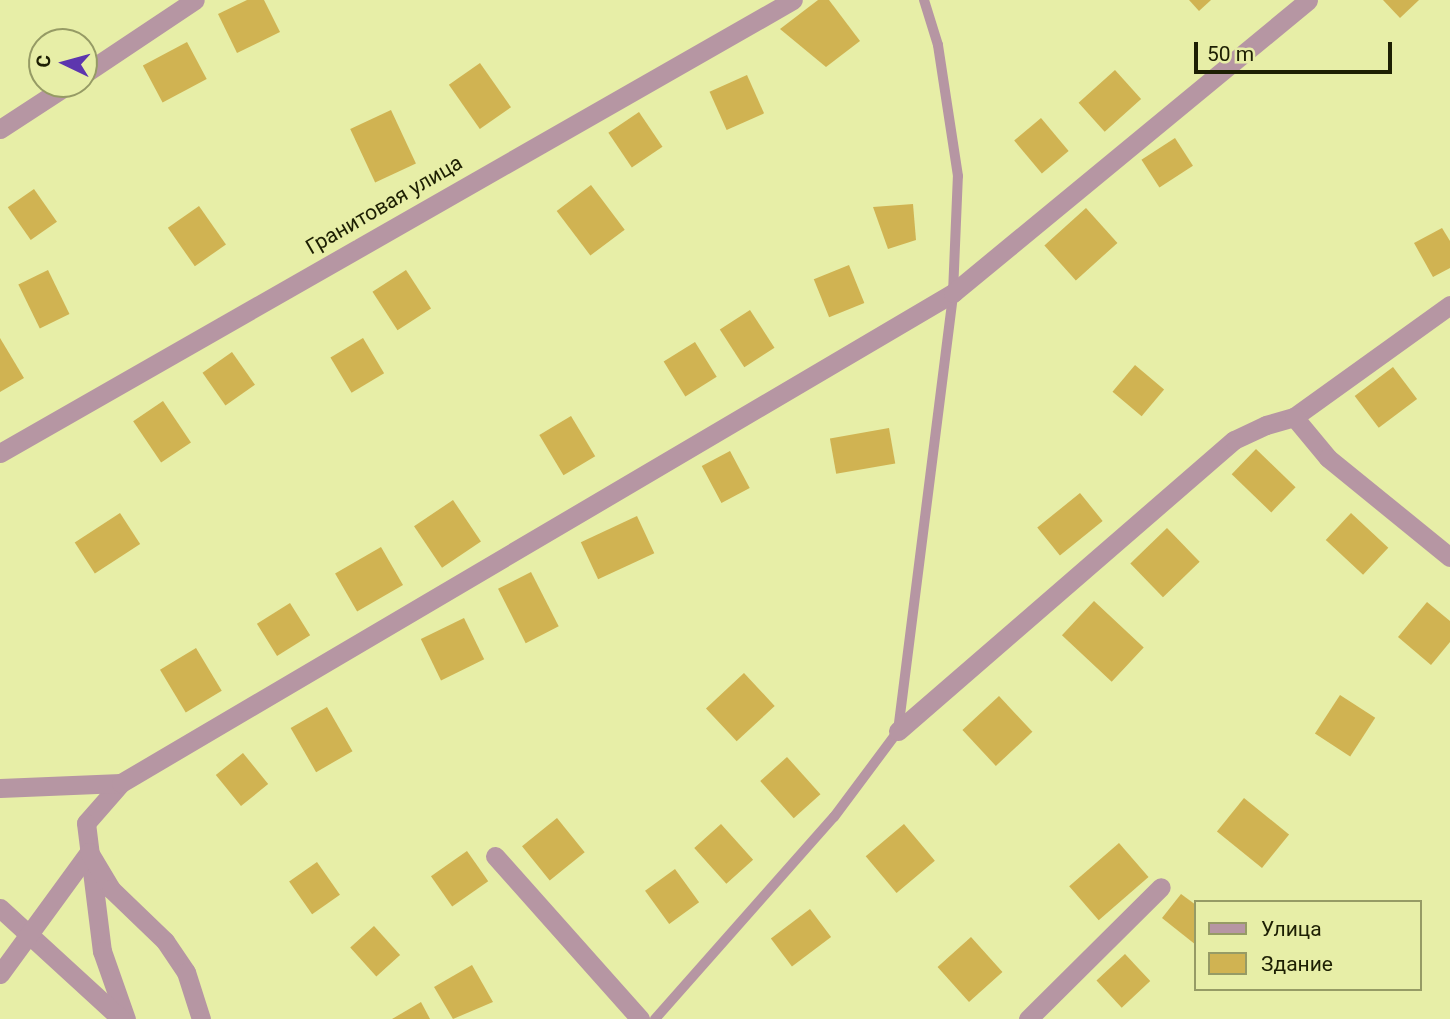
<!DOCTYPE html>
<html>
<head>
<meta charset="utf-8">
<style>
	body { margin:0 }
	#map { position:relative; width:1450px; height:1019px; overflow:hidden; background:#e7eea7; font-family:Roboto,sans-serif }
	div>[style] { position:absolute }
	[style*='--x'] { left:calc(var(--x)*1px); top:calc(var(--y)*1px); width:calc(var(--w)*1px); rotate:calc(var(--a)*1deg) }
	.building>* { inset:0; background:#d0b352; transform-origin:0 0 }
	.service>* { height:10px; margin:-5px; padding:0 5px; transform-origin:5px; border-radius:5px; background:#b696a3 }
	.minor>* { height:19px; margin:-9.5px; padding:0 9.5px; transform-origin:9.5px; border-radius:9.5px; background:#b696a3 }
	span { translate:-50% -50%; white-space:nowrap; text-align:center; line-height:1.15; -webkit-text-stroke:7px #e7eea7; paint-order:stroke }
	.street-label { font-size:21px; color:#1d1f03 }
	.legend { position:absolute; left:1194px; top:900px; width:228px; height:91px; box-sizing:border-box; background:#e7eea7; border:2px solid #969b65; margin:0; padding:9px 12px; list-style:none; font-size:21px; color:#1d1f03 }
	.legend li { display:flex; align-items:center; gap:14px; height:35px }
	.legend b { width:35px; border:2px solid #969b65 }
	.north { position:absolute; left:28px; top:28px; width:70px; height:70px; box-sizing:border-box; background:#e7eea7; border:2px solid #969b65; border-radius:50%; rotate:275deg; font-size:19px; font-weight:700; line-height:28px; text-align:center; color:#1d1f03 }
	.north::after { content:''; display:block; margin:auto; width:24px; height:32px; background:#5d36ae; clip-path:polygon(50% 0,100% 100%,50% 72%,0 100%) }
	.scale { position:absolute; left:1194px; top:42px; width:198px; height:32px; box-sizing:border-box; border:4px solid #1d1f03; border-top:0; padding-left:9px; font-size:21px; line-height:24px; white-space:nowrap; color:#1d1f03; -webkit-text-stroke:5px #e7eea7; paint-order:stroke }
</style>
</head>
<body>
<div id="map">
	<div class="building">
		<div style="clip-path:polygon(247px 0,264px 0,280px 32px,237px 53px,218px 14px)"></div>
		<div style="clip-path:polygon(818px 0,829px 0,860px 41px,826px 67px,780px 29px)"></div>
		<div style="clip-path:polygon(1189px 0,1211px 0,1199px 11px)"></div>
		<div style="clip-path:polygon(1383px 0,1419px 0,1400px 18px)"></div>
		<div style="left:187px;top:42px;width:42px;height:50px;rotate:62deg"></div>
		<div style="left:480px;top:63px;width:54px;height:38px;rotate:55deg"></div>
		<div style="left:1115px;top:70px;width:39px;height:49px;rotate:48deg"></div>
		<div style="left:747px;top:75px;width:42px;height:41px;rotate:66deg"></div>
		<div style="left:391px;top:110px;width:59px;height:45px;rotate:65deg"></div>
		<div style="left:639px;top:112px;width:42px;height:37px;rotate:56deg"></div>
		<div style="left:1041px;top:118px;width:43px;height:35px;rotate:50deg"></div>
		<div style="left:1175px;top:138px;width:33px;height:40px;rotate:57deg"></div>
		<div style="left:591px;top:185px;width:56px;height:43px;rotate:53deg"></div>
		<div style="left:34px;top:189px;width:40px;height:32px;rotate:55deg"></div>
		<div style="clip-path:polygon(913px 204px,916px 240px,888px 249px,873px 207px)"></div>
		<div style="left:199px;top:206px;width:47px;height:38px;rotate:55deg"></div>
		<div style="left:1086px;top:208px;width:47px;height:56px;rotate:48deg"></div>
		<div style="clip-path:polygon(1442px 228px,1450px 241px,1450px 268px,1433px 277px,1414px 243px)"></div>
		<div style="left:849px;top:265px;width:41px;height:38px;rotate:68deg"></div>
		<div style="left:48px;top:270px;width:49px;height:33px;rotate:64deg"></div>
		<div style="left:406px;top:270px;width:46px;height:40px;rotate:57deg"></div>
		<div style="left:750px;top:310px;width:45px;height:36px;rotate:57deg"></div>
		<div style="clip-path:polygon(0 338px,24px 378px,0 392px)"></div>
		<div style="left:363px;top:338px;width:41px;height:38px;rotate:59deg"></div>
		<div style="left:695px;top:342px;width:41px;height:37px;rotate:58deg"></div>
		<div style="left:232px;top:352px;width:40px;height:36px;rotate:55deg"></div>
		<div style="left:1135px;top:365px;width:38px;height:35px;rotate:40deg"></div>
		<div style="left:1393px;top:367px;width:40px;height:48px;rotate:53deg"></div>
		<div style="left:163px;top:401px;width:50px;height:36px;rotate:56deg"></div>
		<div style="left:571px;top:416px;width:47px;height:37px;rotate:59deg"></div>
		<div style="left:889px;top:428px;width:36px;height:60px;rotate:80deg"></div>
		<div style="left:1256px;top:449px;width:55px;height:35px;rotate:44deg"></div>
		<div style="left:730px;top:451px;width:42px;height:32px;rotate:62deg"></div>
		<div style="left:1080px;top:493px;width:36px;height:55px;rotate:51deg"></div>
		<div style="left:453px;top:500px;width:50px;height:47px;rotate:56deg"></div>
		<div style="left:120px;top:513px;width:37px;height:54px;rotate:57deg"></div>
		<div style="left:1351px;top:513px;width:51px;height:37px;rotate:43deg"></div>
		<div style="left:637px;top:516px;width:41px;height:62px;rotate:65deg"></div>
		<div style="left:1167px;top:528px;width:47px;height:51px;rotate:46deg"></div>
		<div style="left:381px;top:547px;width:44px;height:53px;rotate:60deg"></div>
		<div style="left:531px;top:572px;width:61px;height:37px;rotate:63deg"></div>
		<div style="left:1094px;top:601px;width:68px;height:47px;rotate:43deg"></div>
		<div style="clip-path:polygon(1427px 602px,1450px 621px,1450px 642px,1431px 665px,1398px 637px)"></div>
		<div style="left:290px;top:603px;width:38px;height:39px;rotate:58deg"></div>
		<div style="left:464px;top:618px;width:46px;height:48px;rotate:64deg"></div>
		<div style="left:196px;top:648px;width:50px;height:42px;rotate:59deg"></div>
		<div style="left:744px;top:673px;width:45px;height:52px;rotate:47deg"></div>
		<div style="left:1340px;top:695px;width:42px;height:46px;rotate:33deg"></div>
		<div style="left:999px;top:696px;width:49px;height:50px;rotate:47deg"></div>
		<div style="left:327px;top:707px;width:51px;height:42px;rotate:60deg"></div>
		<div style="left:243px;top:753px;width:40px;height:35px;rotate:51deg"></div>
		<div style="left:787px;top:757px;width:50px;height:36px;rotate:48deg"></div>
		<div style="left:1244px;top:798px;width:58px;height:43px;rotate:39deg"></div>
		<div style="left:557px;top:818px;width:44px;height:45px;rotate:51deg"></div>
		<div style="left:721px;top:824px;width:48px;height:36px;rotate:48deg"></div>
		<div style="left:904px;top:824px;width:48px;height:50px;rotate:50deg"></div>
		<div style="left:1119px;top:843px;width:45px;height:66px;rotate:49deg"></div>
		<div style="left:467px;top:851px;width:37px;height:44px;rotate:55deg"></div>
		<div style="left:317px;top:862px;width:40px;height:34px;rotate:55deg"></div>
		<div style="left:675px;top:869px;width:41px;height:37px;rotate:54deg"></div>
		<div style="clip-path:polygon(1181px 894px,1196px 905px,1196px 945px,1162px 918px)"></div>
		<div style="left:810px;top:909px;width:35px;height:49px;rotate:53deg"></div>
		<div style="left:374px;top:926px;width:39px;height:32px;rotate:48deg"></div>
		<div style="left:971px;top:937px;width:47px;height:45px;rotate:48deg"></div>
		<div style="left:1125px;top:954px;width:37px;height:39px;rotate:47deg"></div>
		<div style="clip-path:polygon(472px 965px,493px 1002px,453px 1019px,434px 987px)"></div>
		<div style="clip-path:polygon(421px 1002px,430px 1019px,392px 1019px)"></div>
	</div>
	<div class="service">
		<div style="--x:655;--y:1019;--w:270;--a:-48.5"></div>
		<div style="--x:834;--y:817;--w:107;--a:-53.3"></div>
		<div style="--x:898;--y:731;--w:441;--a:-82.8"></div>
		<div style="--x:953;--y:293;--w:117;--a:-87.6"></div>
		<div style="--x:958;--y:176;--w:133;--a:-98.7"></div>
		<div style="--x:938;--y:45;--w:47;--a:-107.3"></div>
	</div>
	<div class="minor">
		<div style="--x:84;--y:74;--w:133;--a:-33.7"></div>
		<div style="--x:0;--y:129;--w:82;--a:-33.1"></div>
		<div style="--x:1294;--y:417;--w:192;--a:-35.7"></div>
		<div style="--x:0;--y:453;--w:913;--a:-29.74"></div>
		<div style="--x:898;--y:731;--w:444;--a:-40.9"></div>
		<div style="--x:1234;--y:440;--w:35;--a:-25"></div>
		<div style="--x:1266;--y:425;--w:29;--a:-16"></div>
		<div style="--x:1294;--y:417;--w:53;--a:50.3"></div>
		<div style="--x:1328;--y:458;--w:157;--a:39.1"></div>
		<div style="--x:121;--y:783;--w:53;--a:131.2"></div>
		<div style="--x:86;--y:823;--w:129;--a:82.9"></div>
		<div style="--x:102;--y:951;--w:72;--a:70.6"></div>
		<div style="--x:0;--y:788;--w:121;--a:-2.4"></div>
		<div style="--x:121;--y:783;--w:966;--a:-30.5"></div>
		<div style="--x:953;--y:293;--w:460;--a:-39.5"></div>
		<div style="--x:495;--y:856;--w:218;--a:48.3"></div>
		<div style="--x:0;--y:908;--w:164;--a:42.5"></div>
		<div style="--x:0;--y:974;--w:151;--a:-53.9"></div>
		<div style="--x:89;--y:852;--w:43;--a:59.3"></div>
		<div style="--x:111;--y:889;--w:75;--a:43.9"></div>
		<div style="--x:165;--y:941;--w:37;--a:56"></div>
		<div style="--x:186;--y:972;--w:49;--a:72.3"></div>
		<div style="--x:1028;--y:1019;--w:187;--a:-44.8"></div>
	</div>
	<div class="street-label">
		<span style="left:384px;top:205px;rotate:-30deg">Гранитовая улица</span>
	</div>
	<ul class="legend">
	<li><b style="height:9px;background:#b696a3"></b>Улица</li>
	<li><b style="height:19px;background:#d0b352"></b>Здание</li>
	</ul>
	<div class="north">С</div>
	<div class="scale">50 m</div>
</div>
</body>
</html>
